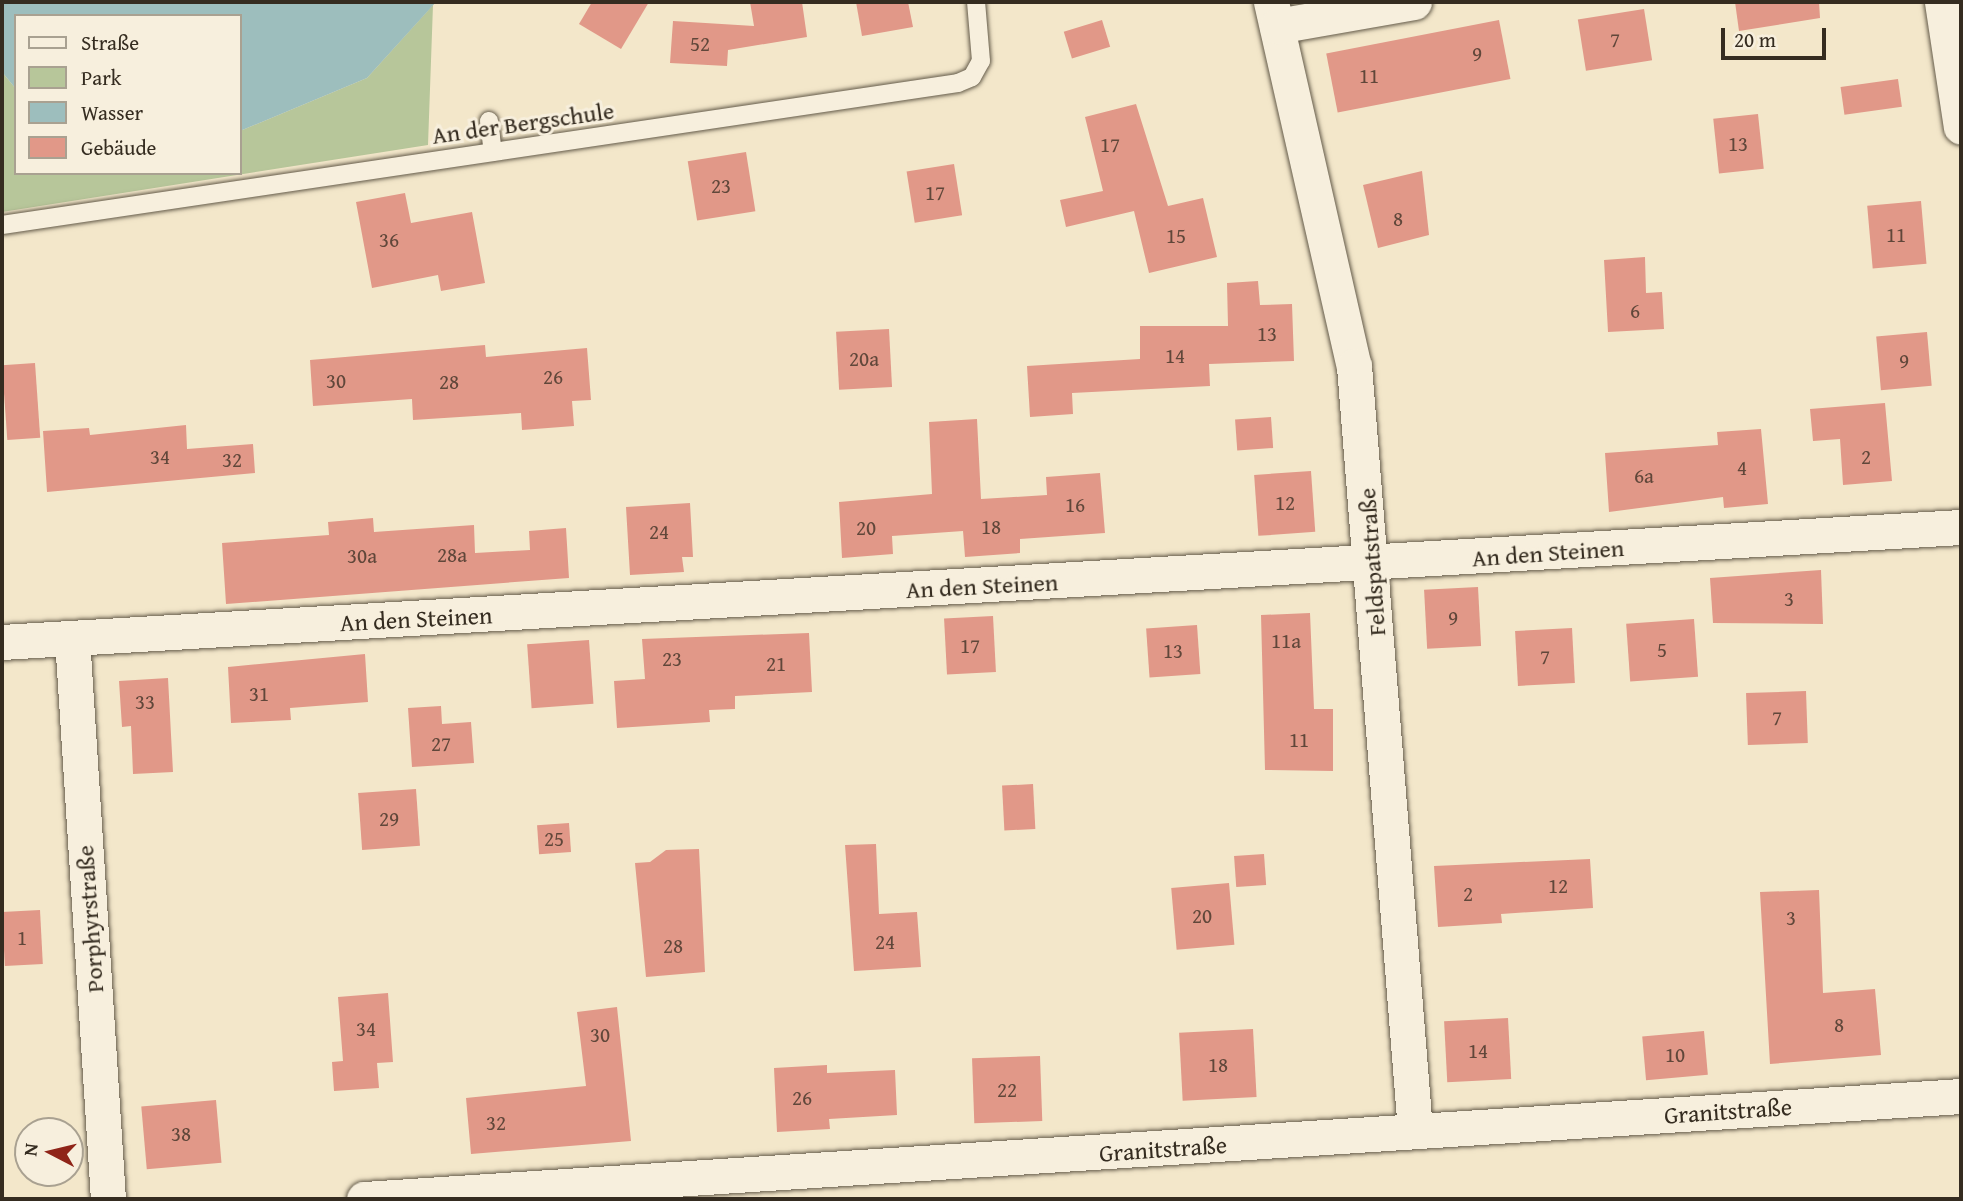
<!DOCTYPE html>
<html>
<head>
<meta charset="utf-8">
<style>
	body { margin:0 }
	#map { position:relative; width:1963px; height:1201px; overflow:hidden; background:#f3e7ca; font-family:"Gentium Book Plus",serif }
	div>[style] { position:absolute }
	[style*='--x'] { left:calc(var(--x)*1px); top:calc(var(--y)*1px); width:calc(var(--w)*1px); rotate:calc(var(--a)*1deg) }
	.green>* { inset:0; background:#b7c69a }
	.water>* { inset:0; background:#9dbebd }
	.building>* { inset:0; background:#e19888; transform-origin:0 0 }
	.roads { filter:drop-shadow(0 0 2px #645b4a) drop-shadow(0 0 2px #645b4a) }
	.service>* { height:18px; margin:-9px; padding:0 9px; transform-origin:9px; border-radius:9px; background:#f7efdd }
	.minor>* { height:35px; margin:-17.5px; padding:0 17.5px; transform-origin:17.5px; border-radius:17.5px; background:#f7efdd }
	span { translate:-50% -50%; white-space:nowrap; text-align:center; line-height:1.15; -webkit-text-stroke:6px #f7efdd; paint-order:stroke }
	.number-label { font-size:21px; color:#60473a }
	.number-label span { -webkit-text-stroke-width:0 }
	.street-label { font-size:24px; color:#352c20 }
	.frame { position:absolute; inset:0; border:4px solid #352c20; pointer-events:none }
	.legend { position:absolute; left:14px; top:14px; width:228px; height:161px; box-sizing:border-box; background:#f7efdd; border:2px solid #a9a191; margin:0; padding:9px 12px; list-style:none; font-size:21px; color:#352c20 }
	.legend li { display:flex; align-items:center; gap:14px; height:35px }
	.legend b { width:35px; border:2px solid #a9a191 }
	.north { position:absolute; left:14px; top:1117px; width:70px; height:70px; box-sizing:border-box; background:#f7efdd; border:2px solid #a9a191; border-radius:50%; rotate:277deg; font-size:19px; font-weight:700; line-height:28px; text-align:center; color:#352c20 }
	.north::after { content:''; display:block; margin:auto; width:24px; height:32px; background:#8f2418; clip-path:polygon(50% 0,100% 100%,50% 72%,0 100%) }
	.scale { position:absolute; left:1721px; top:28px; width:105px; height:32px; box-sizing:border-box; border:4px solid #352c20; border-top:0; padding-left:9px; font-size:21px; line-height:24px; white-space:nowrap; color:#352c20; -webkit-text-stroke:5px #f7efdd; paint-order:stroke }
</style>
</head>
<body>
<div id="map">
	<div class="green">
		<div style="clip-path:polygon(433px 5px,428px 145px,2px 212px,2px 72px,16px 89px,16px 173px,240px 173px,240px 131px,367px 78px)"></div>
	</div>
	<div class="water">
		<div style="clip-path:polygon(2px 2px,436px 2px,367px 78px,240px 131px,240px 16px,16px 16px,16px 89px,2px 72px)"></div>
	</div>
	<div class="building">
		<div style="clip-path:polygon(592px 2px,649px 2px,621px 49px,579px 24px)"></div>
		<div style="clip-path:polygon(750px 2px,802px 2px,807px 37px,728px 50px,727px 66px,670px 63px,673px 21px,754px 26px)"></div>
		<div style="clip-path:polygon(856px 2px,908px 2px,913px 27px,862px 36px)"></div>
		<div style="clip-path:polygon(1735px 2px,1819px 2px,1820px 18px,1739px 31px)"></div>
		<div style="left:1644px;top:9px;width:52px;height:67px;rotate:81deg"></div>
		<div style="left:1102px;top:20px;width:28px;height:40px;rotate:73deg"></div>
		<div style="left:1499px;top:20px;width:60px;height:176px;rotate:79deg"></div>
		<div style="left:1898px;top:79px;width:28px;height:58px;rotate:82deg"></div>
		<div style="clip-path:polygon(1136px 104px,1168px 206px,1203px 198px,1217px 257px,1149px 273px,1134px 211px,1066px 227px,1060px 200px,1103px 191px,1085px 117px)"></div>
		<div style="left:1758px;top:114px;width:55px;height:45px;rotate:84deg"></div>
		<div style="left:746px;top:152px;width:60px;height:59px;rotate:81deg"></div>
		<div style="left:954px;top:164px;width:52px;height:48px;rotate:81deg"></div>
		<div style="clip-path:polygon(1422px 171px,1429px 235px,1378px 248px,1363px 185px)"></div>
		<div style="clip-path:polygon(405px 193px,411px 223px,472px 212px,485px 283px,441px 291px,438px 275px,372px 288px,356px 202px)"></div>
		<div style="left:1921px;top:201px;width:63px;height:54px;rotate:85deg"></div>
		<div style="clip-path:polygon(1645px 257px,1646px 293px,1662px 292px,1664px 329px,1608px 332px,1604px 260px)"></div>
		<div style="clip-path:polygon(1258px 281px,1260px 305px,1292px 304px,1294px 361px,1209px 364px,1210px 386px,1072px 393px,1073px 414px,1030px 417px,1027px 366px,1140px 359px,1140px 326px,1228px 326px,1227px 283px)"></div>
		<div style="left:889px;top:329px;width:58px;height:53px;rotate:87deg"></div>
		<div style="left:1927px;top:332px;width:54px;height:51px;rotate:85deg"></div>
		<div style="clip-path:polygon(485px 345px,486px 357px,587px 348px,591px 400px,572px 401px,574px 426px,522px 430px,521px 413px,413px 420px,412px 399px,313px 406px,310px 360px)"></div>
		<div style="left:35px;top:363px;width:75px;height:33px;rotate:86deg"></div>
		<div style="clip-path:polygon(1885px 403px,1892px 481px,1843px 485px,1840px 439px,1813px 441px,1810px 409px)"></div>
		<div style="left:1271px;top:417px;width:31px;height:36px;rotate:86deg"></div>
		<div style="clip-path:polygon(977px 419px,981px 499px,1047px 495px,1046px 477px,1100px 473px,1105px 533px,1020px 539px,1020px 553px,965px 557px,963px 531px,892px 536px,893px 554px,842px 558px,839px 502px,932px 494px,929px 422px)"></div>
		<div style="clip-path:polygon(186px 425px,187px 449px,253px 444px,255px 473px,47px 492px,43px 431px,89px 428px,90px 435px)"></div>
		<div style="clip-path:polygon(1761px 429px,1768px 504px,1724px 508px,1723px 497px,1609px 512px,1605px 453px,1718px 445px,1717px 432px)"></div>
		<div style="left:1311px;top:471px;width:61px;height:57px;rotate:86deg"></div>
		<div style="clip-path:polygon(690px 503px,693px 557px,682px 557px,684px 572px,630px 575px,626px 507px)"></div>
		<div style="clip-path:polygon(373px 518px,374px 532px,474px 525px,475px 553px,530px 550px,529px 531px,566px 528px,569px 578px,226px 604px,222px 543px,329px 535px,328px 522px)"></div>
		<div style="clip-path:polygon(1821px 570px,1823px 624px,1713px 623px,1710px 578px)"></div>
		<div style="left:1478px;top:587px;width:59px;height:54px;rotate:87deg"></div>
		<div style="clip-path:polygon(1310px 613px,1314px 709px,1333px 709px,1333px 771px,1265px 770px,1261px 615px)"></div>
		<div style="left:993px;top:616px;width:56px;height:49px;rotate:87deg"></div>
		<div style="left:1694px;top:619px;width:58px;height:68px;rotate:86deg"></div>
		<div style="left:1197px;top:625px;width:49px;height:51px;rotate:86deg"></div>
		<div style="left:1572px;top:628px;width:55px;height:57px;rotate:87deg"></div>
		<div style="clip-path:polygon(809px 633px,812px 692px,735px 696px,735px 709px,709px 710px,710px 722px,617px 728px,614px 681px,645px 679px,642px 639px)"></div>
		<div style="left:589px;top:640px;width:64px;height:62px;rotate:86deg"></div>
		<div style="clip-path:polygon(365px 654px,368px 702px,290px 708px,291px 720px,231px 723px,228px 667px)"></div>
		<div style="clip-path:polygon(168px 678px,173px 772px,133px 774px,131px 726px,122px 727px,119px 681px)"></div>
		<div style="left:1806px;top:691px;width:52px;height:60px;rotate:88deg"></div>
		<div style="clip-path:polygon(441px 706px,442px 724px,471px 722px,474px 763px,412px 767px,408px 708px)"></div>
		<div style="left:1033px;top:784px;width:45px;height:31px;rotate:87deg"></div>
		<div style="left:416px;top:789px;width:57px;height:58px;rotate:86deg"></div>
		<div style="left:569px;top:823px;width:29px;height:32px;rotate:86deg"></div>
		<div style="clip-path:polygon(876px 844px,879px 914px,917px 912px,921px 967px,854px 971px,845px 845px)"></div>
		<div style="clip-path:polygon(699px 849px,705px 972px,646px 977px,635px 863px,650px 862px,666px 850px)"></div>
		<div style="left:1264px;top:854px;width:31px;height:30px;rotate:86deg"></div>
		<div style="clip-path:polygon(1590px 859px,1593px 908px,1501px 914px,1502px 923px,1438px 927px,1434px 866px)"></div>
		<div style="left:1229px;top:883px;width:62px;height:58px;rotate:85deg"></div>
		<div style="clip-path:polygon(1819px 890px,1823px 993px,1875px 989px,1881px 1055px,1770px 1064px,1760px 892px)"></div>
		<div style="left:40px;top:910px;width:54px;height:38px;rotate:87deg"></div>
		<div style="clip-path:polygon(388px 993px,393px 1062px,377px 1063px,379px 1088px,334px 1091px,332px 1062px,343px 1061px,338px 997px)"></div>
		<div style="clip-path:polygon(617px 1007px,631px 1141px,471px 1154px,466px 1098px,586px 1086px,577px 1012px)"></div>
		<div style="left:1508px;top:1018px;width:61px;height:64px;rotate:87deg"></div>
		<div style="left:1253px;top:1029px;width:68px;height:74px;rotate:87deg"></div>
		<div style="left:1704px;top:1031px;width:44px;height:62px;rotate:85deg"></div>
		<div style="left:1040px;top:1056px;width:65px;height:68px;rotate:88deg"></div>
		<div style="clip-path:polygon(827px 1065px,827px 1073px,895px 1070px,897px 1115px,829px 1119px,830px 1129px,777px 1132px,774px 1068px)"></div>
		<div style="left:216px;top:1100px;width:63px;height:75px;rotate:85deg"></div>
	</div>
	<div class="roads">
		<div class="service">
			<div style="--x:489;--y:121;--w:31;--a:83"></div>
			<div style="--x:2;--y:225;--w:966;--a:-8.45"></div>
			<div style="--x:958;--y:83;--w:15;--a:-23"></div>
			<div style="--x:972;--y:77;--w:18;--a:-61"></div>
			<div style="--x:981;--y:61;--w:59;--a:-94.8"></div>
		</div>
		<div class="minor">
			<div style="--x:1271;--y:2;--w:373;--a:77.2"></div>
			<div style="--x:1354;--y:366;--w:767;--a:85.44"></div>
			<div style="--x:1942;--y:2;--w:126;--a:81.4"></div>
			<div style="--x:1277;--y:26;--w:139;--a:-9.9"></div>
			<div style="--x:72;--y:638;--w:562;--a:86.33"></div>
			<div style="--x:2;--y:642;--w:1962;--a:-3.36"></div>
			<div style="--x:364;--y:1199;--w:1600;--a:-3.69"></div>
		</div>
	</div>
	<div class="number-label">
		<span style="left:1615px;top:40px">7</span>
		<span style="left:700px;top:44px">52</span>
		<span style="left:1477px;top:54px">9</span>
		<span style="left:1369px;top:76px">11</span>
		<span style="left:1738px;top:144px">13</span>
		<span style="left:1110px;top:145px">17</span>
		<span style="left:721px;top:186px">23</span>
		<span style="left:935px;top:193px">17</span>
		<span style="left:1398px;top:219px">8</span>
		<span style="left:1896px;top:235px">11</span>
		<span style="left:1176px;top:236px">15</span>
		<span style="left:389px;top:240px">36</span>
		<span style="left:1635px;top:311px">6</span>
		<span style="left:1267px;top:334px">13</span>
		<span style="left:1175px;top:356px">14</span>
		<span style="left:864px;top:359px">20a</span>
		<span style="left:1904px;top:361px">9</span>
		<span style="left:553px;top:377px">26</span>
		<span style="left:336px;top:381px">30</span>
		<span style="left:449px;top:382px">28</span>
		<span style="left:160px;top:457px">34</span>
		<span style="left:1866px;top:457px">2</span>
		<span style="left:232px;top:460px">32</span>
		<span style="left:1742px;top:468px">4</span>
		<span style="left:1644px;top:476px">6a</span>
		<span style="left:1285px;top:503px">12</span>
		<span style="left:1075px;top:505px">16</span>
		<span style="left:991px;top:527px">18</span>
		<span style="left:866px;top:528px">20</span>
		<span style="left:659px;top:532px">24</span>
		<span style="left:452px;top:555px">28a</span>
		<span style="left:362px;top:556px">30a</span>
		<span style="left:1789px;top:599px">3</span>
		<span style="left:1453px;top:618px">9</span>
		<span style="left:1286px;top:641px">11a</span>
		<span style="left:970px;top:646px">17</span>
		<span style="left:1662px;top:650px">5</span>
		<span style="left:1173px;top:651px">13</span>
		<span style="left:1545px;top:657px">7</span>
		<span style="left:672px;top:659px">23</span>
		<span style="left:776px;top:664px">21</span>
		<span style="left:259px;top:694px">31</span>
		<span style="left:145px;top:702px">33</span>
		<span style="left:1777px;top:718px">7</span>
		<span style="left:1299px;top:740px">11</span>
		<span style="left:441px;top:744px">27</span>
		<span style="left:389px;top:819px">29</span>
		<span style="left:554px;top:839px">25</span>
		<span style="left:1558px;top:886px">12</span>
		<span style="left:1468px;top:894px">2</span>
		<span style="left:1202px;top:916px">20</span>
		<span style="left:1791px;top:918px">3</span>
		<span style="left:22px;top:938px">1</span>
		<span style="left:885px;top:942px">24</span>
		<span style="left:673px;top:946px">28</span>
		<span style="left:1839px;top:1025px">8</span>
		<span style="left:366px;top:1029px">34</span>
		<span style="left:600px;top:1035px">30</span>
		<span style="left:1478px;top:1051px">14</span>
		<span style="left:1675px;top:1055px">10</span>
		<span style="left:1218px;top:1065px">18</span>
		<span style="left:1007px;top:1090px">22</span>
		<span style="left:802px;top:1098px">26</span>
		<span style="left:496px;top:1123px">32</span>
		<span style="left:181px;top:1134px">38</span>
	</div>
	<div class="street-label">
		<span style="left:523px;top:123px;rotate:-8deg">An der Bergschule</span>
		<span style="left:1548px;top:553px;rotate:-4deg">An den Steinen</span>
		<span style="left:1372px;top:562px;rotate:-94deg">Feldspatstraße</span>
		<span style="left:982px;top:586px;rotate:-3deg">An den Steinen</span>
		<span style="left:416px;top:619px;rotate:-3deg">An den Steinen</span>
		<span style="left:90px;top:919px;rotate:-94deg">Porphyrstraße</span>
		<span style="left:1728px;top:1111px;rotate:-4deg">Granitstraße</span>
		<span style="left:1163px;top:1149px;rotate:-4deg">Granitstraße</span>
	</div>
	<div class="frame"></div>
	<ul class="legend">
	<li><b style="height:9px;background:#f7efdd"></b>Straße</li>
	<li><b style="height:19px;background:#b7c69a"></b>Park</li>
	<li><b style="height:19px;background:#9dbebd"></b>Wasser</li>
	<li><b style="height:19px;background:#e19888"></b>Gebäude</li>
	</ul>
	<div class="north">N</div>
	<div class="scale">20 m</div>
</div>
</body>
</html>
